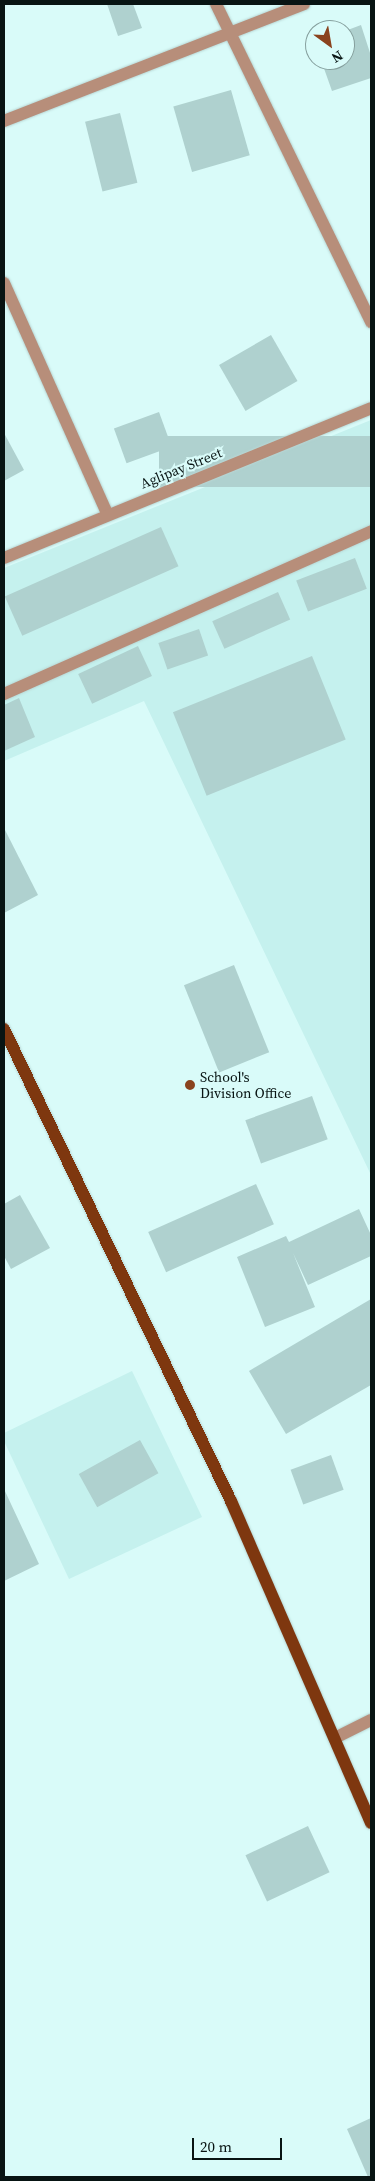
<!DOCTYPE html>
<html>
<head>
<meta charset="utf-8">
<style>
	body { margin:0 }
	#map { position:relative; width:375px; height:2181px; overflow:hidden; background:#d9fbf9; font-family:"Source Serif 4",serif }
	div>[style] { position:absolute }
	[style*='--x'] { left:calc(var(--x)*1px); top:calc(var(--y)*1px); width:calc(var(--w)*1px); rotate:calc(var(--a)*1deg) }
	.built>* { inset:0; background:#c5f1ee }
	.building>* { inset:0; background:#afd1cf; transform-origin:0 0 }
	.roads { filter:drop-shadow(0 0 1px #b8d6d4) drop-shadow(0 0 1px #b8d6d4) }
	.minor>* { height:12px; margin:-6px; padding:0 6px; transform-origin:6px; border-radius:6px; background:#b78e7a }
	.major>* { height:12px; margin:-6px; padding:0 6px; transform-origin:6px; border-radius:6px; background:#7e370f }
	.dots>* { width:14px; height:14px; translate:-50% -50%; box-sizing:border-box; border:2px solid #d9fbf9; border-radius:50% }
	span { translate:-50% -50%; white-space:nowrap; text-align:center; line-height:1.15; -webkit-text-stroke:4.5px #d9fbf9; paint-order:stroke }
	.street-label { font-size:14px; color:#081413 }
	.poi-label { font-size:14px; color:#081413 }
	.left { translate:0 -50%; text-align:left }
	.frame { position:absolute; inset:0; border:5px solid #081413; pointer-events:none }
	.north { position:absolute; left:305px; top:20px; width:50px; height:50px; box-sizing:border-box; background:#d9fbf9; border:1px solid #859f9d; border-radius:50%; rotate:148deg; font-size:14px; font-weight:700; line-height:20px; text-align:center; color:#081413 }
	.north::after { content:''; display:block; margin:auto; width:18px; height:22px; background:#8a431e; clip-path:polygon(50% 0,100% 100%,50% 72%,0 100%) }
	.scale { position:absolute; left:192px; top:2138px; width:90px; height:22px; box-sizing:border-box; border:2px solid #081413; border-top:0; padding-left:6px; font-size:15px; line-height:18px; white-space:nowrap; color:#081413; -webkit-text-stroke:4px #d9fbf9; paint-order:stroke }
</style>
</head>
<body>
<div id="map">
	<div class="built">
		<div style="clip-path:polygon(371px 420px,371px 1175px,144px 701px,4px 761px,4px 568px)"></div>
		<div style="clip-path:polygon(132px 1371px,202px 1517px,69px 1579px,4px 1441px,4px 1433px)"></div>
	</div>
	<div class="building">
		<div style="clip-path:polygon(107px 4px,133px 4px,142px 28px,118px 36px)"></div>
		<div style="clip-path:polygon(361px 25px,371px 56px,371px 78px,332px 91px,321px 60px,345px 60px,345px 31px)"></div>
		<div style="left:231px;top:90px;width:68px;height:60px;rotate:74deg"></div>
		<div style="left:120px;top:113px;width:72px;height:36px;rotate:76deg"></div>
		<div style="left:271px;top:335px;width:53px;height:60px;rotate:60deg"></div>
		<div style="left:159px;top:412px;width:37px;height:48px;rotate:70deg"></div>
		<div style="clip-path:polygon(4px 433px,24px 470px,4px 481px)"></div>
		<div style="left:371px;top:436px;width:51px;height:212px;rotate:90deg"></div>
		<div style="left:161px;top:527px;width:43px;height:171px;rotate:66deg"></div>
		<div style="left:355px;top:558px;width:33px;height:63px;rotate:69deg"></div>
		<div style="left:278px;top:592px;width:30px;height:72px;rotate:66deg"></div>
		<div style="left:199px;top:629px;width:28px;height:43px;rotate:71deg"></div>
		<div style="left:138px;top:646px;width:33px;height:66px;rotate:65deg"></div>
		<div style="left:312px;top:656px;width:90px;height:150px;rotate:68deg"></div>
		<div style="clip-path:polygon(19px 698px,35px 737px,4px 751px,4px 705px)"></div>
		<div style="clip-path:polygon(4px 828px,38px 895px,4px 913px)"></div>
		<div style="left:234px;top:965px;width:94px;height:54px;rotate:68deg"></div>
		<div style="left:312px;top:1096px;width:46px;height:71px;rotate:70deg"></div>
		<div style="left:256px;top:1184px;width:44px;height:118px;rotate:66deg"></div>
		<div style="clip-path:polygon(20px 1195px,50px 1248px,11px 1269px,4px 1256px,4px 1204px)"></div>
		<div style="clip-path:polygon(359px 1209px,371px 1235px,371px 1256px,308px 1285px,293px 1253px,315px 1307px,265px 1327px,237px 1257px,286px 1236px,289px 1242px)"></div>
		<div style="clip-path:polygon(371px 1299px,371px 1385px,286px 1434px,249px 1371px)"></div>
		<div style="left:140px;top:1440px;width:38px;height:70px;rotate:61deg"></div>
		<div style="left:331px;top:1455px;width:37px;height:43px;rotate:70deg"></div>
		<div style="clip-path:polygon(4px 1489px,39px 1564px,4px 1581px)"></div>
		<div style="left:308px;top:1826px;width:51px;height:69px;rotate:65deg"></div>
		<div style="clip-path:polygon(371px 2118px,371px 2176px,368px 2177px,347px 2129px)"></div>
	</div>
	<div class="roads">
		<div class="minor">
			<div style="--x:216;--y:4;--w:354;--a:64"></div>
			<div style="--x:4;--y:121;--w:322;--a:-21.3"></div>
			<div style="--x:4;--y:283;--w:252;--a:65.9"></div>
			<div style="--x:4;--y:558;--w:396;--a:-22.2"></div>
			<div style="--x:4;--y:694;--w:402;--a:-23.9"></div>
			<div style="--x:335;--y:1738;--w:40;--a:-26.6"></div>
		</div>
		<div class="major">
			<div style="--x:4;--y:1029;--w:524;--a:64.32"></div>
			<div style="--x:231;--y:1501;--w:351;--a:66.5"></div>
		</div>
	</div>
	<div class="dots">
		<div style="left:190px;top:1085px;background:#8a431e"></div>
	</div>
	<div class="street-label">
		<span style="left:181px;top:468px;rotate:-22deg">Aglipay Street</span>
	</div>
	<div class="poi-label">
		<span class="left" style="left:200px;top:1085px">School's<br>Division Office</span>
	</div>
	<div class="frame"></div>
	<div class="north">N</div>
	<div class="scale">20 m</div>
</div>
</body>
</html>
